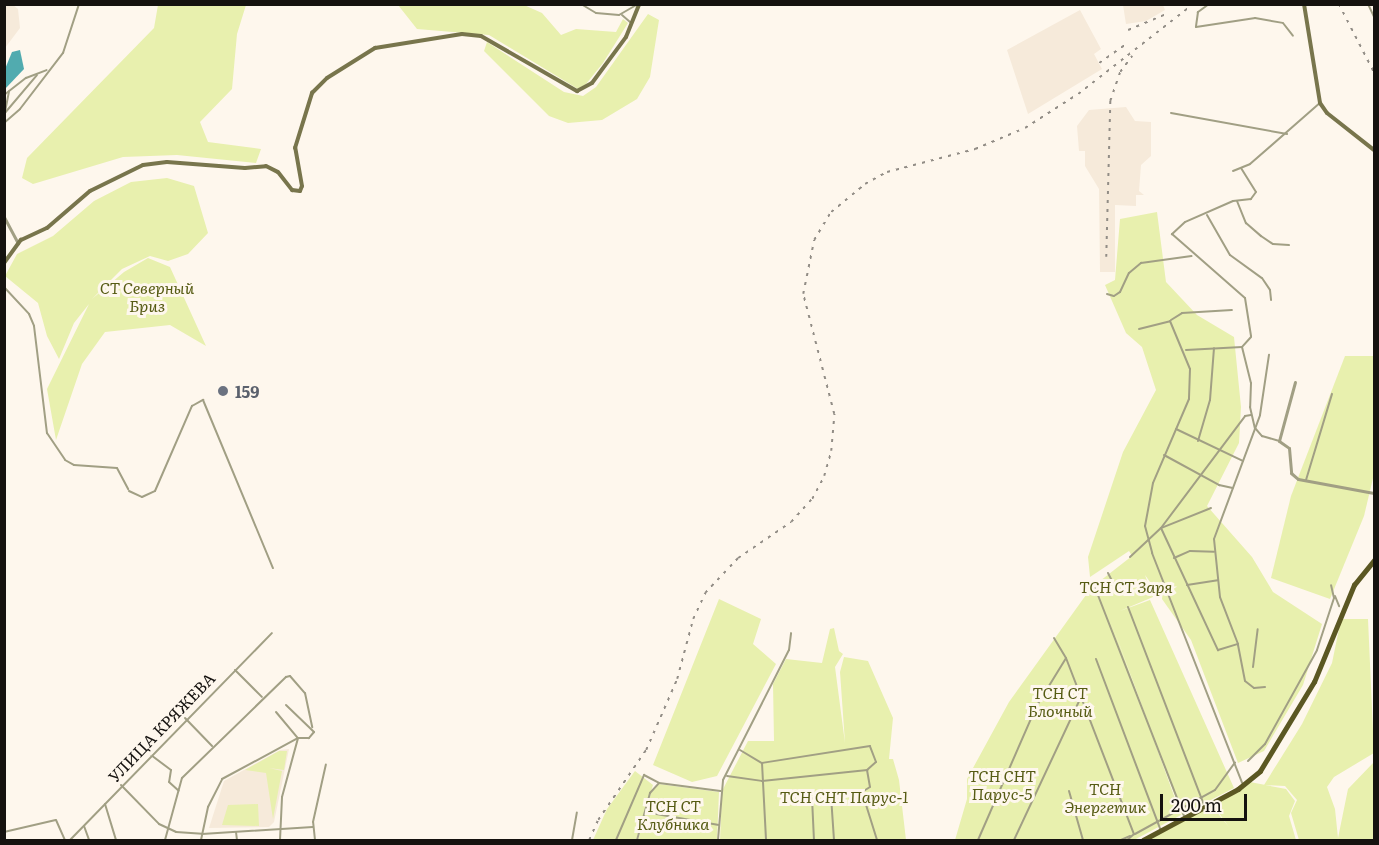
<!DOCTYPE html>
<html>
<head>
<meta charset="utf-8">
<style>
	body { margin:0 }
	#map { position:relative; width:1379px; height:845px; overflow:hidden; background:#fef7ed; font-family:Literata,serif }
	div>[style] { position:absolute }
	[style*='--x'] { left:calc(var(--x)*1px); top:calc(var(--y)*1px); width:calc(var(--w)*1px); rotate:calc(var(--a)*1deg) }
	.built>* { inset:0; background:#f6eada }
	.green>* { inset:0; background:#e8f0ae }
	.water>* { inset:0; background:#51abaf }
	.minor>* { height:2px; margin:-1px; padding:0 1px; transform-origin:1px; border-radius:1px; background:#a19f84 }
	.tertiary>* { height:3px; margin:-1.5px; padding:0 1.5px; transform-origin:1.5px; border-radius:1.5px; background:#a19f84 }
	.secondary>* { height:4px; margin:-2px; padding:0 2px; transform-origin:2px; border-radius:2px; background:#78754c }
	.primary>* { height:4.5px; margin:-2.25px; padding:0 2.25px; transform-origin:2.25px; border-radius:2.25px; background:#5b5722 }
	.rail>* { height:1.5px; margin-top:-0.75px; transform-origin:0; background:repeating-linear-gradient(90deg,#928d86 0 3px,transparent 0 9px) }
	.dots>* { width:16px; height:16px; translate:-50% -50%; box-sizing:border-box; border:3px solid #fef7ed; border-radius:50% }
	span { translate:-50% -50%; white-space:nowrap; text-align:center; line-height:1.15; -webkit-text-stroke:6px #fef7ed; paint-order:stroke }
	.park-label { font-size:16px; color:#565b13; font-style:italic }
	.worship-label { font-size:16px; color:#5b616d; font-weight:700 }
	.left { translate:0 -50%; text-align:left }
	.street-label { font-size:16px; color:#15120f }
	.frame { position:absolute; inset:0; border:6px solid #15120f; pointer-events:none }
	.scale { position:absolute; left:1160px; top:794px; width:87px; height:27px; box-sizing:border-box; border:3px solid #15120f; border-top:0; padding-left:8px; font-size:18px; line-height:21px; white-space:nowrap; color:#15120f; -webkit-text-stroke:4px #fef7ed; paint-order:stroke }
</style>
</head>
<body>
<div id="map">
	<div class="built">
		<div style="clip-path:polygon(5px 5px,13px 5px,18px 9px,20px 28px,5px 48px)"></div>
		<div style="clip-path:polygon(1123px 5px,1163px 5px,1165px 10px,1146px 21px,1126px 24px)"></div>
		<div style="clip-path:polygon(1080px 10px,1101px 49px,1094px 54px,1102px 69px,1028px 114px,1007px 50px)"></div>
		<div style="clip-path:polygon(1126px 107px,1135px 121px,1151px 122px,1151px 156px,1141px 165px,1139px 191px,1144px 195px,1136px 195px,1136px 206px,1115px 205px,1115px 272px,1100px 272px,1099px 189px,1085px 166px,1085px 151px,1079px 151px,1077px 126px,1089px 110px)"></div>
		<div style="clip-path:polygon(289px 749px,274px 822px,269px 827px,209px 828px,224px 781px,280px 750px)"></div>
	</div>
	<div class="green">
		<div style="clip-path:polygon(158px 5px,246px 5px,237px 34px,232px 89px,200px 122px,208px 142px,261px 149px,256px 163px,177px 155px,123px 157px,33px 184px,22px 178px,27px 158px,154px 28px)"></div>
		<div style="clip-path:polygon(398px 5px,524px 5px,542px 13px,561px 35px,576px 29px,616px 32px,623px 19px,628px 23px,603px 63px,586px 84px,578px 89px,489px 35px,417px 29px)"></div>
		<div style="clip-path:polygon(648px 14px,659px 20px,650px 77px,637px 99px,602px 120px,568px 123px,549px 116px,484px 51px,487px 42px,564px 92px,583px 96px,596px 87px)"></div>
		<div style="clip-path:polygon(167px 178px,194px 186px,208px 233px,188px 254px,168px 261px,150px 256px,122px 269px,92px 299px,124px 272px,148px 258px,170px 267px,206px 346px,170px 325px,105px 332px,82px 364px,56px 440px,47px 389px,89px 304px,74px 323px,59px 359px,47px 336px,38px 303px,5px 276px,17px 254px,53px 236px,94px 201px,131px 182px)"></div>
		<div style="clip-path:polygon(1157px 212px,1166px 282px,1197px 315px,1234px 337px,1241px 407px,1239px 443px,1207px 506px,1252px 557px,1273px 592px,1322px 624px,1303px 685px,1264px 751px,1238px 763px,1191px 640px,1145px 575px,1153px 597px,1120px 611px,1150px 600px,1234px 788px,1182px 815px,1109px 616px,1181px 815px,1134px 840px,1015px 840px,1024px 815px,1014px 840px,955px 840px,967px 799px,967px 779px,1009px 702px,1091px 588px,1132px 556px,1129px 551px,1090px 577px,1088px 557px,1123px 452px,1156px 390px,1142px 347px,1126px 333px,1105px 285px,1115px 280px,1120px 219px)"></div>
		<div style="clip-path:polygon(1345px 356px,1374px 356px,1374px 474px,1364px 516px,1330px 599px,1271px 578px,1291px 496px)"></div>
		<div style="clip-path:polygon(719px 599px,761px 619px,753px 644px,776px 664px,717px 776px,692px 782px,653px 765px)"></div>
		<div style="clip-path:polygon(1341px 619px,1368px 619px,1374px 753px,1334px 777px,1327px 787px,1335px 809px,1338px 838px,1348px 789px,1374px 762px,1374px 840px,1299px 840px,1291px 813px,1297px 800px,1285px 786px,1264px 785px,1302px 724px,1332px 663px)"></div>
		<div style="clip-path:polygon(834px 628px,839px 651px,843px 654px,835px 667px,845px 743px,840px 672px,844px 657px,868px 661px,893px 718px,889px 759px,893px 759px,899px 780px,906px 840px,720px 840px,722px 791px,748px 741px,774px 741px,773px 684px,786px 659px,822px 663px,830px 629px)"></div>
		<div style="clip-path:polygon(279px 751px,287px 751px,284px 770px,269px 768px,282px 771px,273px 819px,266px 773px,245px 770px)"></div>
		<div style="clip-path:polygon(635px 771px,653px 785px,636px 840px,593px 840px,607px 809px)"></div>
		<div style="clip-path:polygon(1250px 782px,1286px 789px,1295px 801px,1289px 816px,1296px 840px,1146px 840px,1212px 806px,1229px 827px,1213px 805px)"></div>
		<div style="clip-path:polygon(659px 784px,719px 792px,717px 840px,638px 840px,651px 793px)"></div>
		<div style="clip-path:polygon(258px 804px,259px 826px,222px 825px,228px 805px)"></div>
	</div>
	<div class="water">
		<div style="clip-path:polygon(20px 50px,24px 69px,5px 89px,5px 69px,12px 52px)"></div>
	</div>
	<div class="minor">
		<div style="--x:581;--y:4;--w:17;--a:31"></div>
		<div style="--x:596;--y:13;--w:23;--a:5"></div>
		<div style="--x:619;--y:15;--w:22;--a:-30"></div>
		<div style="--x:1209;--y:4;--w:14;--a:144"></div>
		<div style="--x:1198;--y:12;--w:15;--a:98"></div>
		<div style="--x:1196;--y:27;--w:60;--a:-8.7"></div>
		<div style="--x:1255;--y:18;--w:28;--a:10"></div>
		<div style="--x:1283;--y:23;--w:16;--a:52"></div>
		<div style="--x:1368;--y:4;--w:14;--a:65"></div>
		<div style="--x:622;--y:15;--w:11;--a:41"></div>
		<div style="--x:4;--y:95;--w:28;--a:-38"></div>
		<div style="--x:26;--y:78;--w:22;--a:-21"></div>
		<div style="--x:5;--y:112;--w:21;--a:-79"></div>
		<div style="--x:1171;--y:113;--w:118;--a:10.3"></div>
		<div style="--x:4;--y:114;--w:51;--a:-49.8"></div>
		<div style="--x:4;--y:123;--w:21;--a:-41"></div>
		<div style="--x:20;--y:109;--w:71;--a:-52.5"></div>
		<div style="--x:63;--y:53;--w:52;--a:-71.9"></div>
		<div style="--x:1241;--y:168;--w:28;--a:58"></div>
		<div style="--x:1256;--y:192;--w:9;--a:126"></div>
		<div style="--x:1251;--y:199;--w:18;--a:174"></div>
		<div style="--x:1233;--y:201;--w:52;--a:156.4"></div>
		<div style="--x:1185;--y:222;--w:18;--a:137"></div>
		<div style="--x:1172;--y:234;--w:97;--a:41.2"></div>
		<div style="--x:1245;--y:298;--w:39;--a:81"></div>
		<div style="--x:1251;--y:337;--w:13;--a:132"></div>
		<div style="--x:1242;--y:347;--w:37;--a:76"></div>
		<div style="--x:1251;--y:383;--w:24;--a:92"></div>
		<div style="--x:1250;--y:407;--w:22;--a:77"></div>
		<div style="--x:1255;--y:428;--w:11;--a:49"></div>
		<div style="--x:1262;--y:436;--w:18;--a:16"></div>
		<div style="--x:1233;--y:171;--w:18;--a:-22"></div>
		<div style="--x:1250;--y:164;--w:93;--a:-41.1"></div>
		<div style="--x:1237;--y:201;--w:24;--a:68"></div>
		<div style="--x:1246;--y:223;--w:20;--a:41"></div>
		<div style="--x:1261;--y:236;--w:14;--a:34"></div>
		<div style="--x:1273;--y:244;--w:16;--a:4"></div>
		<div style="--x:1207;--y:215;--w:46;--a:60.1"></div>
		<div style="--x:1230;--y:255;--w:39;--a:36"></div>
		<div style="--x:1262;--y:278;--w:14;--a:56"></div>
		<div style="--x:1270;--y:290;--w:10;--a:84"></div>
		<div style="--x:4;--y:287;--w:37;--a:47"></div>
		<div style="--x:29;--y:314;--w:13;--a:67"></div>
		<div style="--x:34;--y:326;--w:108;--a:83.1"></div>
		<div style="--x:47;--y:433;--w:32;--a:56"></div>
		<div style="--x:65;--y:460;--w:10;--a:29"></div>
		<div style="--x:74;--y:465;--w:43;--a:4"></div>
		<div style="--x:117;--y:468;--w:24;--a:62"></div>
		<div style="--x:1107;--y:294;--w:7;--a:16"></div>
		<div style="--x:1114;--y:296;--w:7;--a:-34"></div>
		<div style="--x:1120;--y:292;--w:21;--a:-65"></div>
		<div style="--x:1129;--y:273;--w:16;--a:-40"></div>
		<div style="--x:1141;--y:263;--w:51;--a:-7.8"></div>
		<div style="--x:1171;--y:320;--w:13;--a:-32"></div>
		<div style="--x:1182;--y:313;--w:50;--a:-3.4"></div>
		<div style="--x:1139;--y:329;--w:32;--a:-14"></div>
		<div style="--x:1170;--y:321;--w:52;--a:67.4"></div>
		<div style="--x:1190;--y:369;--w:30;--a:92"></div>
		<div style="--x:1189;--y:399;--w:91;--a:113.2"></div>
		<div style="--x:1153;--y:483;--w:44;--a:100.5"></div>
		<div style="--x:1145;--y:526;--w:28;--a:75"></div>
		<div style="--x:1152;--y:553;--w:247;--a:68.6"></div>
		<div style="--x:1186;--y:350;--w:56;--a:-3.1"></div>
		<div style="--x:1176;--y:429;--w:74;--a:25.5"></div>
		<div style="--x:1198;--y:441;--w:43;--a:-73.7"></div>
		<div style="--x:1210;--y:400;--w:52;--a:-85.6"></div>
		<div style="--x:1164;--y:455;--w:63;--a:28.6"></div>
		<div style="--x:1219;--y:485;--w:14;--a:12"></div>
		<div style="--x:1306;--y:480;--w:90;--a:-73.2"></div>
		<div style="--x:129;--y:491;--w:14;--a:25"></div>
		<div style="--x:142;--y:497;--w:14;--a:-25"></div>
		<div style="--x:155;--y:491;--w:93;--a:-66.5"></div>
		<div style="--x:192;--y:406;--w:13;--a:-29"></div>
		<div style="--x:203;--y:400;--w:182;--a:67.4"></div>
		<div style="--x:1211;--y:508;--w:54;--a:158.2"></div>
		<div style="--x:1161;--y:528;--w:135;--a:65"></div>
		<div style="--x:1218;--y:650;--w:21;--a:-17"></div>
		<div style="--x:1130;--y:557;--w:42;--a:-43.1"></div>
		<div style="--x:1161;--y:528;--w:140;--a:-53.1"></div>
		<div style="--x:1245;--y:416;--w:6;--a:-9"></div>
		<div style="--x:1174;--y:558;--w:17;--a:-24"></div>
		<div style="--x:1190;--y:551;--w:24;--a:2"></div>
		<div style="--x:1108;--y:573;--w:22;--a:63"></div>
		<div style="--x:1094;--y:585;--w:248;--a:68.7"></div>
		<div style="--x:1187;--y:585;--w:31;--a:-9"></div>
		<div style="--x:1335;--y:596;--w:11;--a:68"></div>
		<div style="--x:1128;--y:607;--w:212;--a:69"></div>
		<div style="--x:1054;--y:638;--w:23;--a:59"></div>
		<div style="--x:1066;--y:658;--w:189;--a:68.9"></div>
		<div style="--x:1134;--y:834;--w:9;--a:139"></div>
		<div style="--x:1096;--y:659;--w:184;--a:69.3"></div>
		<div style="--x:1253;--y:667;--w:38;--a:-83"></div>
		<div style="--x:235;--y:670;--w:38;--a:45"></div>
		<div style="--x:1265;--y:687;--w:11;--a:175"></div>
		<div style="--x:1254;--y:688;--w:11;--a:-142"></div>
		<div style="--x:1245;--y:681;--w:38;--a:-101"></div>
		<div style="--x:1238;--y:644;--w:50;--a:-111"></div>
		<div style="--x:1220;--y:597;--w:58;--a:-95.9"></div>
		<div style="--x:1214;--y:539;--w:132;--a:-69.6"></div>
		<div style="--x:1260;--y:415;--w:61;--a:-81.5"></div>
		<div style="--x:286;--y:705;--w:39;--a:44"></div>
		<div style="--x:314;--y:732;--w:8;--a:130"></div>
		<div style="--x:309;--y:738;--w:11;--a:180"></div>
		<div style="--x:276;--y:712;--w:34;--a:50"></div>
		<div style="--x:185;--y:718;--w:39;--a:46"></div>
		<div style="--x:740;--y:750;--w:26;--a:31"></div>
		<div style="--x:762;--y:763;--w:77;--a:87"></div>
		<div style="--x:151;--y:755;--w:25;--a:37"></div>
		<div style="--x:171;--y:770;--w:12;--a:99"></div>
		<div style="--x:169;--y:782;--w:13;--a:42"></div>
		<div style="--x:1248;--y:761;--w:24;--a:-45"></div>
		<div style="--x:1265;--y:744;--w:107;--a:-61"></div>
		<div style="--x:1317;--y:650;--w:55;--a:-71.9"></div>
		<div style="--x:1334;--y:598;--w:13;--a:-103"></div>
		<div style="--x:867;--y:770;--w:17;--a:80"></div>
		<div style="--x:870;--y:787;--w:9;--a:148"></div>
		<div style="--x:862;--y:792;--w:50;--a:72.6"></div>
		<div style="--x:727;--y:776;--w:35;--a:8"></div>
		<div style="--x:762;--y:781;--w:106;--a:-6"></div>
		<div style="--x:867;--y:770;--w:12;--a:-42"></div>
		<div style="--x:876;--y:762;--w:17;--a:-111"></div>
		<div style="--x:870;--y:746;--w:109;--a:171.1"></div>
		<div style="--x:121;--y:785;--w:54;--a:45.7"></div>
		<div style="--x:159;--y:824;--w:19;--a:25"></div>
		<div style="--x:176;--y:832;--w:26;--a:4"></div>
		<div style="--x:202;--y:834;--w:111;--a:-3.6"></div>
		<div style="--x:1069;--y:791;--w:51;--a:74.1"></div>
		<div style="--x:831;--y:796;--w:44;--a:86.1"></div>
		<div style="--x:812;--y:798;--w:42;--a:87.3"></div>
		<div style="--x:105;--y:804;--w:38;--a:73"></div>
		<div style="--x:645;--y:812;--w:75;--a:10"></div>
		<div style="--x:84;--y:826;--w:15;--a:70"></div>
		<div style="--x:4;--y:832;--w:53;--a:-13"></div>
		<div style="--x:56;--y:820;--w:22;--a:66"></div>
		<div style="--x:236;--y:832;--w:8;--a:83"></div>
		<div style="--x:1135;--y:834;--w:91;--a:-28.8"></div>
		<div style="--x:1215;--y:790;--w:34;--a:-54"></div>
		<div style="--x:70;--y:840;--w:289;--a:-45.7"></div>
		<div style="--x:165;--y:840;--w:64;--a:-74.7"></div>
		<div style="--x:182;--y:778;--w:145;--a:-44.2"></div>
		<div style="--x:286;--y:677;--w:4;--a:-14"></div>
		<div style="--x:290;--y:676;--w:23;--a:49"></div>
		<div style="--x:305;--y:693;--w:35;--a:78"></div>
		<div style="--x:201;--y:840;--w:34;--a:-78"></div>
		<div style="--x:208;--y:807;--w:31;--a:-63"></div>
		<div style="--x:222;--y:779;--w:86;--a:-28.3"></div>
		<div style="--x:280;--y:840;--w:43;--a:-87.3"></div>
		<div style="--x:282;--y:797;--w:61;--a:-74.8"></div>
		<div style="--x:315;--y:840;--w:18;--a:-96"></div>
		<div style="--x:313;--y:822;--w:59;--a:-77.4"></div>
		<div style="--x:572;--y:840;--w:28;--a:-80"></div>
		<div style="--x:616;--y:840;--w:71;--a:-66.7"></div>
		<div style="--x:644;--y:775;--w:17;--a:28"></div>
		<div style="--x:637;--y:840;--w:49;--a:-74.5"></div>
		<div style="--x:650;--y:793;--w:13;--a:-48"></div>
		<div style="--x:659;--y:783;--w:62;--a:7.5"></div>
		<div style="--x:718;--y:840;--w:60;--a:-85.2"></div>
		<div style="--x:723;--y:780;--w:146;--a:-63.1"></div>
		<div style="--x:789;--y:650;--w:17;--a:-83"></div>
		<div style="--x:978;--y:840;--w:145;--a:-66.4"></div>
		<div style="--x:1036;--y:707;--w:57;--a:-58.5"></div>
		<div style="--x:1014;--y:840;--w:156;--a:-64.9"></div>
		<div style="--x:1121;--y:840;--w:10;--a:-24"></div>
	</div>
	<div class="tertiary">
		<div style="--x:4;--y:217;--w:30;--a:62"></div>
		<div style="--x:1295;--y:382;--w:61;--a:105.2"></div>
		<div style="--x:1279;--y:441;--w:12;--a:35"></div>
		<div style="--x:1289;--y:448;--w:25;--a:85"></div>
		<div style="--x:1291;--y:473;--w:9;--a:41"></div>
		<div style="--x:1298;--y:479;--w:77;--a:10.4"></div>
	</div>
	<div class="secondary">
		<div style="--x:1304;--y:4;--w:100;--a:80.8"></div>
		<div style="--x:1320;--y:103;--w:12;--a:55"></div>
		<div style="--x:1327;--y:113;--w:60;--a:38.2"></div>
		<div style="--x:4;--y:263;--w:29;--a:-54"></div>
		<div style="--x:21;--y:240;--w:29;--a:-25"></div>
		<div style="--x:47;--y:228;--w:57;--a:-40.7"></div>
		<div style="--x:90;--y:191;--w:59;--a:-26.1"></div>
		<div style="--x:143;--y:165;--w:24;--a:-7"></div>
		<div style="--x:167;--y:162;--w:78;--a:4.4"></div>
		<div style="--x:245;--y:168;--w:21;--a:-5"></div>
		<div style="--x:266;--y:166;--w:13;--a:27"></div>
		<div style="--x:278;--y:172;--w:23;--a:52"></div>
		<div style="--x:292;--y:190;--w:8;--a:7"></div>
		<div style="--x:300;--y:191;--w:5;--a:-68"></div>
		<div style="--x:302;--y:186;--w:39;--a:-100"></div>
		<div style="--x:295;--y:148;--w:58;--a:-72.8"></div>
		<div style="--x:312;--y:93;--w:21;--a:-45"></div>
		<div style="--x:327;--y:78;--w:57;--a:-32"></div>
		<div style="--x:375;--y:48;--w:88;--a:-9.1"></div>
		<div style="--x:462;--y:34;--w:19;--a:6"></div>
		<div style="--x:481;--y:36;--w:111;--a:29.8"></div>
		<div style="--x:577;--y:91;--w:17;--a:-28"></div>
		<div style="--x:592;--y:83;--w:57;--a:-53.5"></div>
		<div style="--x:626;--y:37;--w:35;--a:-68"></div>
	</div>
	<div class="primary">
		<div style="--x:1143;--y:840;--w:108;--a:-28.2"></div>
		<div style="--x:1238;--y:789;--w:28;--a:-39"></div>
		<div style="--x:1260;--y:771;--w:104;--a:-58.8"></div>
		<div style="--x:1314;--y:682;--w:105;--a:-67.6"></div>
		<div style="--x:1354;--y:585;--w:32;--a:-51"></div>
	</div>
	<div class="rail">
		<div style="--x:1339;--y:4;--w:76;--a:62.8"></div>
		<div style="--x:1128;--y:30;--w:41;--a:-22.8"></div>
		<div style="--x:1099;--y:63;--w:35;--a:-35"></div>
		<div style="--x:1106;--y:257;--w:156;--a:-88.5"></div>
		<div style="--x:1110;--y:101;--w:31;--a:-71"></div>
		<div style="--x:1120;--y:72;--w:20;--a:-53"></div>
		<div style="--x:589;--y:840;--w:22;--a:-66"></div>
		<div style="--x:598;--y:820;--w:85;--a:-55.6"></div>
		<div style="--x:646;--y:750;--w:77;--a:-66.4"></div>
		<div style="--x:677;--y:679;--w:62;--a:-75.1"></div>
		<div style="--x:693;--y:619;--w:29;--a:-65"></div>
		<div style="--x:705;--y:593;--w:48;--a:-46.7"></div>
		<div style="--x:738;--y:558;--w:64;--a:-34.2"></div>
		<div style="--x:791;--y:522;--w:31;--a:-48"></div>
		<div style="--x:812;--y:499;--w:26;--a:-62"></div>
		<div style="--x:824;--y:476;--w:26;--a:-74"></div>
		<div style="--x:831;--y:451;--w:37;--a:-85"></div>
		<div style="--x:834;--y:414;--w:124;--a:-104.5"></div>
		<div style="--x:803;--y:294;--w:55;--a:-78.5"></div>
		<div style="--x:814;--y:240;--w:33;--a:-59"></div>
		<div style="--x:831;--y:212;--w:44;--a:-39.5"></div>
		<div style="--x:865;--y:184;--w:25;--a:-29"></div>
		<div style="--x:887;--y:172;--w:91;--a:-14.6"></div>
		<div style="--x:975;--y:149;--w:54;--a:-22.8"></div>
		<div style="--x:1025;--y:128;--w:63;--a:-32.7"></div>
		<div style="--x:1078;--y:94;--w:146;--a:-38"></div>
	</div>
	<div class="dots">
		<div style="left:223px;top:391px;background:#6b7280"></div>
	</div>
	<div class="park-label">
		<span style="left:147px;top:296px">СТ Северный<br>Бриз</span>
		<span style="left:1126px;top:586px">ТСН СТ Заря</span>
		<span style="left:1060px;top:701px">ТСН СТ<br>Блочный</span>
		<span style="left:1002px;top:784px">ТСН СНТ<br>Парус-5</span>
		<span style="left:1105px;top:797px">ТСН<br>Энергетик</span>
		<span style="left:844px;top:796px">ТСН СНТ Парус-1</span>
		<span style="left:673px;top:814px">ТСН СТ<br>Клубника</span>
	</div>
	<div class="worship-label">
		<span class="left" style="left:235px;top:391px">159</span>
	</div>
	<div class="street-label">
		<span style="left:161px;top:727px;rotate:-46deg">УЛИЦА КРЯЖЕВА</span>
	</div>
	<div class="frame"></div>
	<div class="scale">200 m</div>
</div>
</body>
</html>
